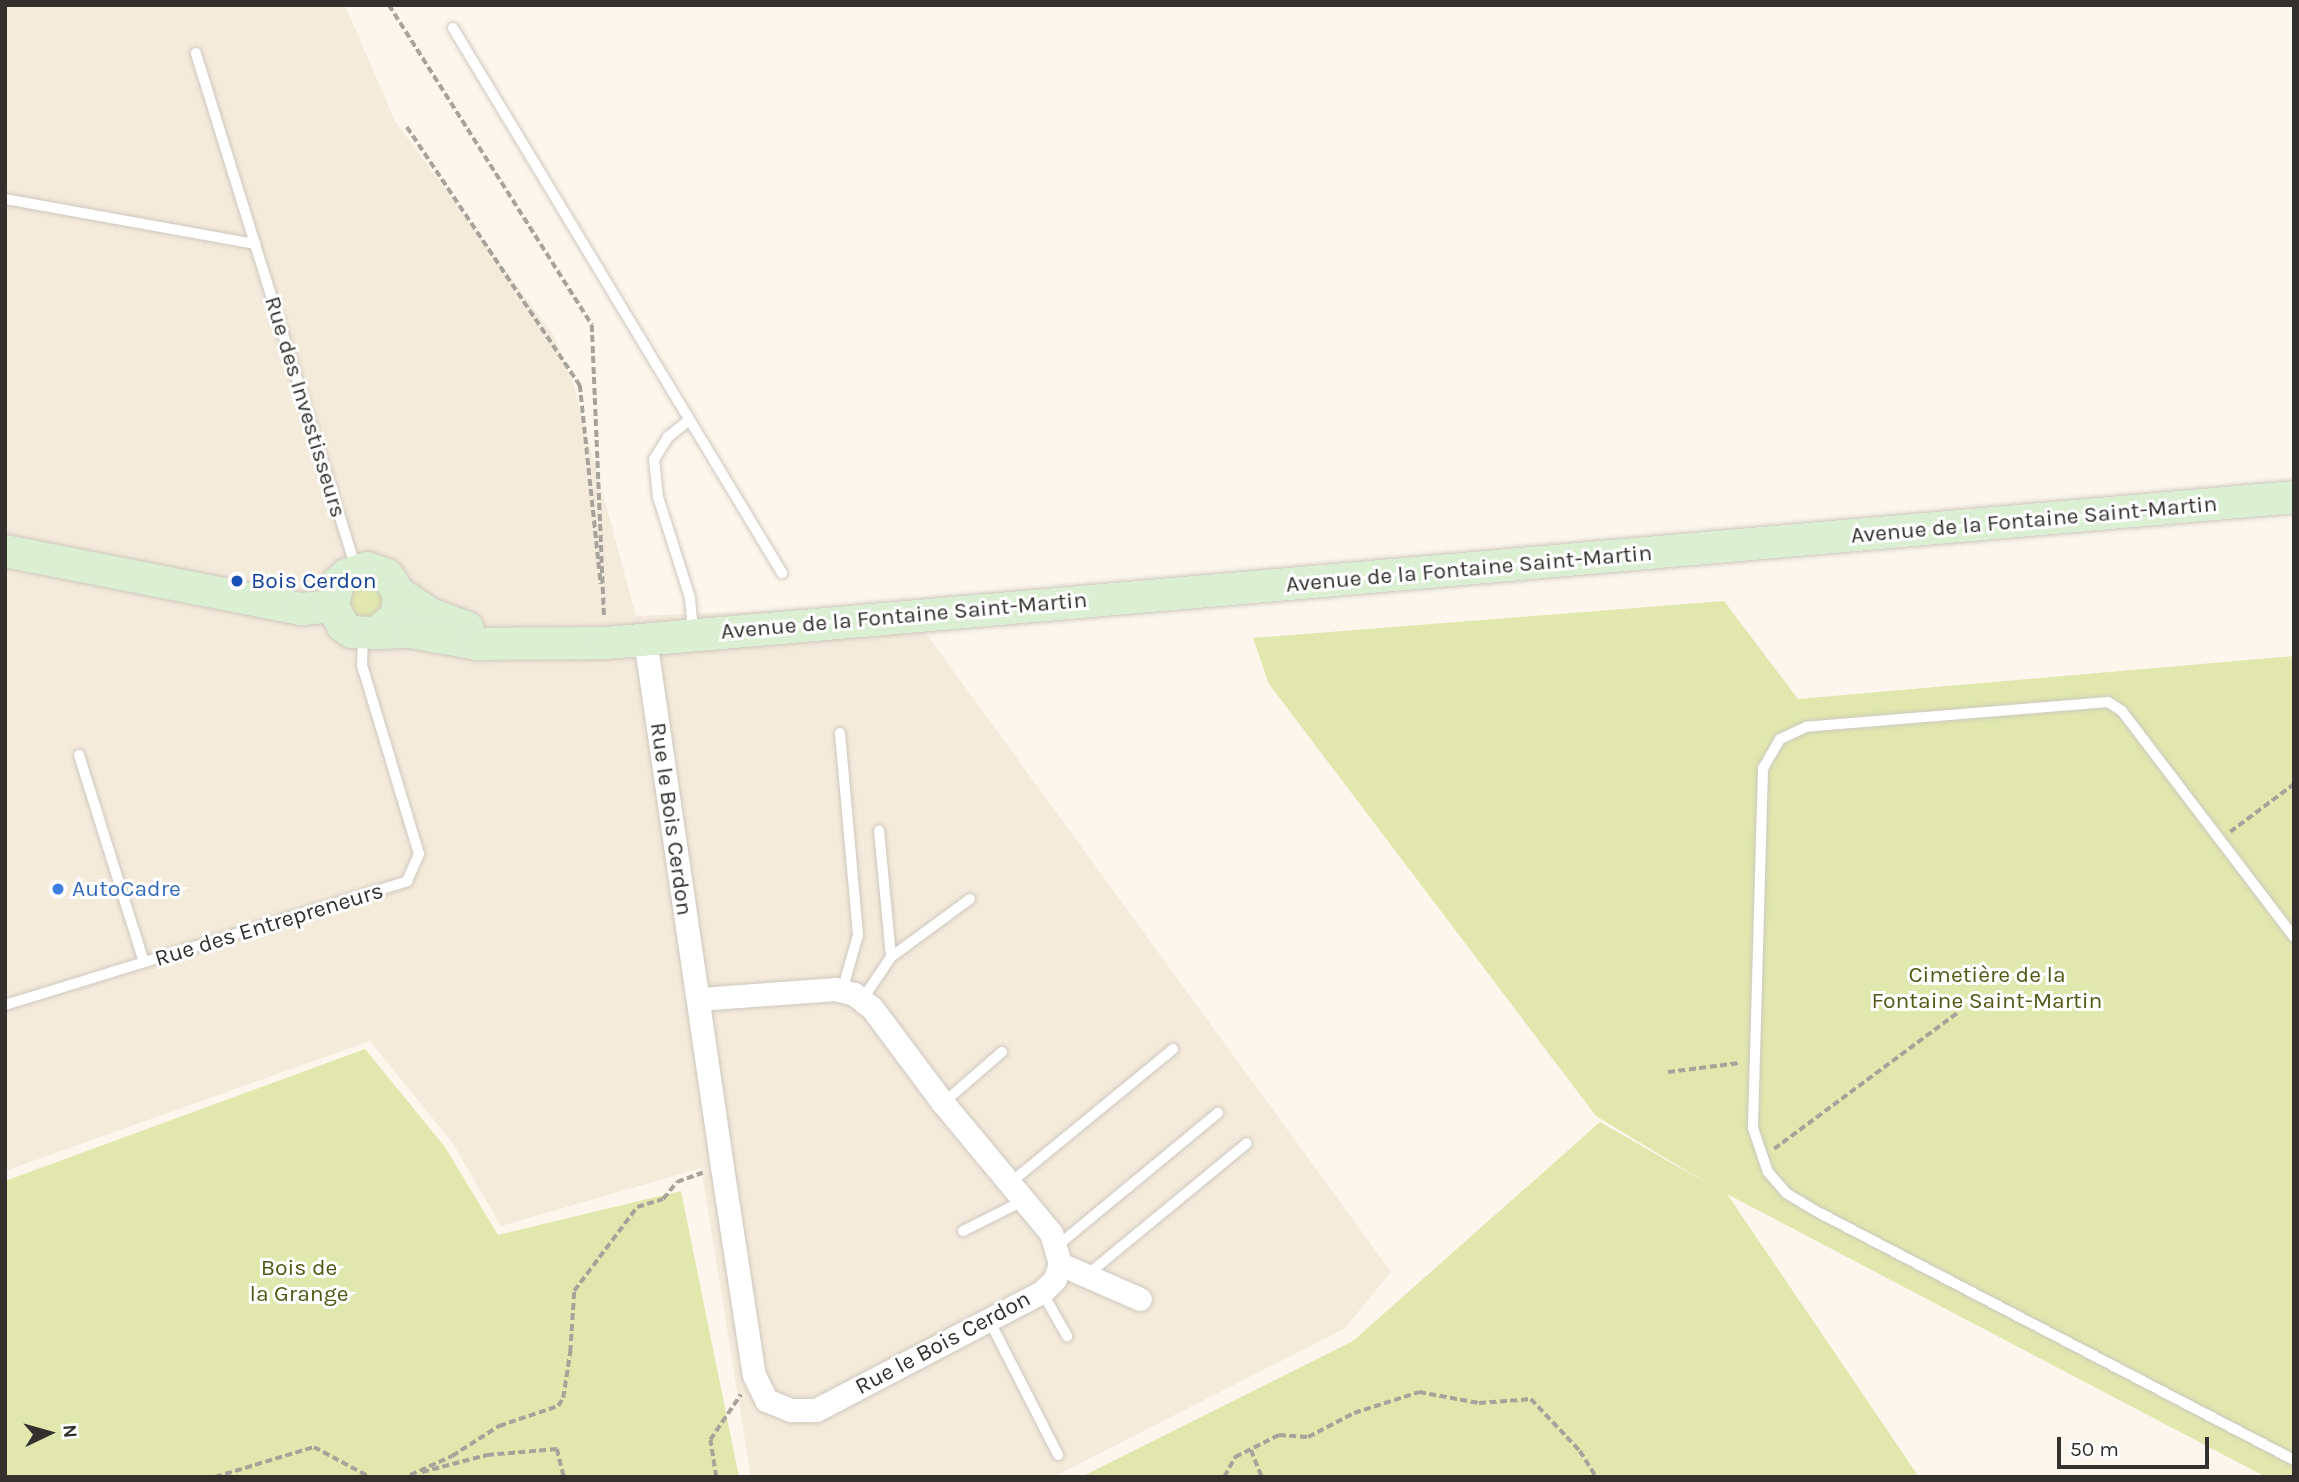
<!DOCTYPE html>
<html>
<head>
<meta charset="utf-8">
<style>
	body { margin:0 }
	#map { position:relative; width:2299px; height:1482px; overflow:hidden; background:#fcf6ec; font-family:Karla,sans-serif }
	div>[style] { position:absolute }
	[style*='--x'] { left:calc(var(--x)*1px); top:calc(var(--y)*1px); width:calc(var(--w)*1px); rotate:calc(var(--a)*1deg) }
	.built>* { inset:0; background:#f5ebdb }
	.green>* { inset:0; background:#e0e8ae }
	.path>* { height:3.5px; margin-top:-1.75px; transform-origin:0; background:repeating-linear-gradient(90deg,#a7a39b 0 7px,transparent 0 10.5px) }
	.roads { filter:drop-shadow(0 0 2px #cec8bf) drop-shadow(0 0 2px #cec8bf) }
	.service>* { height:10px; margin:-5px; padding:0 5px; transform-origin:5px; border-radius:5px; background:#fff }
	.minor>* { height:23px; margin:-11.5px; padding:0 11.5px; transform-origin:11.5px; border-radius:11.5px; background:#fff }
	.secondary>* { height:32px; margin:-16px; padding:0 16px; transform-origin:16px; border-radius:16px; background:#dbefd3 }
	.dots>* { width:19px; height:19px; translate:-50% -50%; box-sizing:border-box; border:4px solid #fff; border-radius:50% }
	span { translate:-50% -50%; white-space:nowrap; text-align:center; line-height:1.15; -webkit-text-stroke:6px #fff; paint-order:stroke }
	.street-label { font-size:23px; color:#33312d }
	.transit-label { font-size:23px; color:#164399 }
	.left { translate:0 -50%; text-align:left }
	.shop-label { font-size:23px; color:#366cbe }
	.park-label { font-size:23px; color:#535915 }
	.frame { position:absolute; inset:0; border:7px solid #33312d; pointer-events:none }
	.north { position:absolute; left:14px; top:1398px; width:70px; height:70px; -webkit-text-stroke:5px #fff; paint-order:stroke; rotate:85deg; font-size:19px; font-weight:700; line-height:28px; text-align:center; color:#33312d }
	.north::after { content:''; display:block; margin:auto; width:24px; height:32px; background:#33312d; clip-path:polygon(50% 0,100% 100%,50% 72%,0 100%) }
	.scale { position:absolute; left:2057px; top:1437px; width:152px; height:32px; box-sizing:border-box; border:4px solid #33312d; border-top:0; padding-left:9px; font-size:21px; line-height:24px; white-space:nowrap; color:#33312d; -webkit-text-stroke:5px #fff; paint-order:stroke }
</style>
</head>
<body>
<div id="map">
	<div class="built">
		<div style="clip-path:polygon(5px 5px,345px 5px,395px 121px,554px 336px,573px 383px,636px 616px,906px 606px,1391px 1272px,1344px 1329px,1053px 1477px,751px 1477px,701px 1168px,501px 1226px,452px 1142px,370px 1041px,5px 1171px)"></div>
	</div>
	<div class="green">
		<div style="clip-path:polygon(371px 578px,391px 608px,359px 625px,345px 596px,348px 588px)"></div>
		<div style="clip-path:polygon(1724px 601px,1798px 699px,2294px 656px,2294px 1477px,2266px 1477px,1727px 1194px,1919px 1477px,1081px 1477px,1353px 1341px,1600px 1122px,1715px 1188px,1596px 1116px,1269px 684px,1253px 638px)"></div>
		<div style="clip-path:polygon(365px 1049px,445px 1147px,498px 1235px,681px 1191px,739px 1477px,5px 1477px,5px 1181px)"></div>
	</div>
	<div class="path">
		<div style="--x:389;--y:5;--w:379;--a:57.6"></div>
		<div style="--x:592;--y:325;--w:292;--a:87.6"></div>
		<div style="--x:407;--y:127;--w:311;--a:56.2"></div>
		<div style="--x:580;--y:385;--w:200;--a:84"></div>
		<div style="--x:2230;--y:832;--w:80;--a:-36.9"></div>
		<div style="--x:1668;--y:1072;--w:72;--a:-7.2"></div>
		<div style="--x:1774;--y:1149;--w:228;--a:-36.6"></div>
		<div style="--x:1251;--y:1450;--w:29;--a:68"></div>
		<div style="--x:422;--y:1472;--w:67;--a:-14.7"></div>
		<div style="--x:487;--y:1455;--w:70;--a:-4.9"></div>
		<div style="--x:557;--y:1449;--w:29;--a:76"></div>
		<div style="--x:410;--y:1475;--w:46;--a:-24.3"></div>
		<div style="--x:452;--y:1456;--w:56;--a:-32.6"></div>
		<div style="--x:499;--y:1426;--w:62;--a:-18.7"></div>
		<div style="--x:558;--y:1406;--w:9;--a:-58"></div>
		<div style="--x:563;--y:1398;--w:47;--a:-81.3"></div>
		<div style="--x:570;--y:1352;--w:61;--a:-86.2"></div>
		<div style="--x:574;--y:1291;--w:105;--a:-53.1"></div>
		<div style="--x:637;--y:1207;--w:27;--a:-17"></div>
		<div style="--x:663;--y:1199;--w:22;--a:-51"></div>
		<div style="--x:677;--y:1182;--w:27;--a:-20"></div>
		<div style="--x:215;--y:1477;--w:103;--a:-16.9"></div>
		<div style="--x:314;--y:1447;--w:64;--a:28.2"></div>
		<div style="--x:716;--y:1477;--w:37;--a:-99"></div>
		<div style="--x:710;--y:1440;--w:55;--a:-56"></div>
		<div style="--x:1224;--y:1477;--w:23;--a:-61"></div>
		<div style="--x:1235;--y:1457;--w:49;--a:-26.6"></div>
		<div style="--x:1279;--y:1435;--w:29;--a:4"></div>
		<div style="--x:1308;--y:1437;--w:52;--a:-27.6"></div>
		<div style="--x:1354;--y:1413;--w:68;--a:-17.9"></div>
		<div style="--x:1419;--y:1392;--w:61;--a:10.4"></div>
		<div style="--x:1479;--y:1403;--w:52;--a:-4.4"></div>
		<div style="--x:1531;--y:1399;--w:71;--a:46.7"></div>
		<div style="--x:1580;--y:1451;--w:31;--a:58"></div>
	</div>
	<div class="roads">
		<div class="service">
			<div style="--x:453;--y:28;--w:637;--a:58.88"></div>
			<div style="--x:5;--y:199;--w:254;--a:10.2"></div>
			<div style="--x:255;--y:244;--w:200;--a:-107.2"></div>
			<div style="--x:255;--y:244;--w:340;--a:72.7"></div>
			<div style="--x:689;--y:420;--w:27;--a:141"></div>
			<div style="--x:668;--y:437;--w:26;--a:122"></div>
			<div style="--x:654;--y:459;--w:38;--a:84"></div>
			<div style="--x:658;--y:497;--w:106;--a:72.4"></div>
			<div style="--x:690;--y:598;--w:33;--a:85"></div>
			<div style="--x:840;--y:733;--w:203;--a:84.9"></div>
			<div style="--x:858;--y:935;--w:58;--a:105.9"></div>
			<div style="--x:79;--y:755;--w:217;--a:72.6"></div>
			<div style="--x:2294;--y:937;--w:284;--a:-127.3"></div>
			<div style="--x:2122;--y:711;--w:17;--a:-147"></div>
			<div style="--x:2108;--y:702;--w:303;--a:175.3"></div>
			<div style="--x:1806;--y:727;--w:29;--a:155"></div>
			<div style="--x:1780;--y:739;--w:34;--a:120"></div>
			<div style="--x:1763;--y:768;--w:360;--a:91.6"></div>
			<div style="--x:1753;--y:1128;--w:46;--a:71.2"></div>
			<div style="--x:1768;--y:1172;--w:28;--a:49"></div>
			<div style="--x:1786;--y:1193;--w:33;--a:31"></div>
			<div style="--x:1814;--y:1210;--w:541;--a:27.51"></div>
			<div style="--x:891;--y:957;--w:98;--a:-36.3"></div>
			<div style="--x:862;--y:1000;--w:52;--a:-56"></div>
			<div style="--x:891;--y:957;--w:127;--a:-95.4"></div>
			<div style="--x:5;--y:1005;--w:421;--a:-17.1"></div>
			<div style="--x:407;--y:881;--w:30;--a:-66"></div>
			<div style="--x:419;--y:854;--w:197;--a:-106.8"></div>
			<div style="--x:362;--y:665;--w:30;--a:-88"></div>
			<div style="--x:943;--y:1103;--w:78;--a:-40.8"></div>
			<div style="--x:1010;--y:1183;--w:211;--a:-39.4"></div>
			<div style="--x:963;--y:1231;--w:69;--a:-26.6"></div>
			<div style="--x:1057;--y:1246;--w:209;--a:-39.6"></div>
			<div style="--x:1087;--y:1275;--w:207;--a:-39.5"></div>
			<div style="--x:1042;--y:1292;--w:51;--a:60.4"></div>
			<div style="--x:988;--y:1318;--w:154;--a:62.9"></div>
		</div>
		<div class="minor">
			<div style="--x:645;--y:639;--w:534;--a:81.7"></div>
			<div style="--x:722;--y:1167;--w:210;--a:81.3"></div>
			<div style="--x:754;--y:1375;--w:28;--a:64"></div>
			<div style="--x:766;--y:1400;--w:27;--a:22"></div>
			<div style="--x:791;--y:1410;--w:25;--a:0"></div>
			<div style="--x:816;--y:1410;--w:255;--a:-27.6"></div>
			<div style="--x:1042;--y:1292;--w:18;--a:-45"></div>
			<div style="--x:1055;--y:1279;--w:16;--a:-72"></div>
			<div style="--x:1060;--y:1264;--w:32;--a:-106"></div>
			<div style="--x:1051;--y:1233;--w:169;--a:-129.7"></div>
			<div style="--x:943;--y:1103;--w:119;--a:-126.8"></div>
			<div style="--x:872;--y:1008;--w:23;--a:-142"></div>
			<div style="--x:854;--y:994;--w:20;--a:-165"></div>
			<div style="--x:835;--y:989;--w:137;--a:175.8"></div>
			<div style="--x:1060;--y:1264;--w:87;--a:23.6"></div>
		</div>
		<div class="secondary">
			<div style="--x:5;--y:551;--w:302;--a:11.1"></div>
			<div style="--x:301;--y:609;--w:32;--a:-5"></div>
			<div style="--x:399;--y:593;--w:22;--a:95"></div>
			<div style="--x:397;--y:615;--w:27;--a:138"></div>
			<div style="--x:377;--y:633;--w:25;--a:-178"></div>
			<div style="--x:352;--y:632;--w:11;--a:-146"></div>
			<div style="--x:343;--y:626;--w:22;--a:-117"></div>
			<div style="--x:333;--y:606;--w:24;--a:-78"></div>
			<div style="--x:338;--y:583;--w:11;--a:-45"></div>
			<div style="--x:346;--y:575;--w:22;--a:-18"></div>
			<div style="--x:367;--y:568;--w:21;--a:19"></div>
			<div style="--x:387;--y:575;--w:22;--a:56"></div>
			<div style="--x:399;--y:593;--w:37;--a:34"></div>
			<div style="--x:430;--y:614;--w:40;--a:20.2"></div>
			<div style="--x:377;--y:633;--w:34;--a:-2"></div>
			<div style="--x:411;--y:632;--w:68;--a:10.2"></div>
			<div style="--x:478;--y:644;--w:128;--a:-0.4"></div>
			<div style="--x:606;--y:643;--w:1694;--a:-4.94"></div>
		</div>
	</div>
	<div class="dots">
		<div style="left:237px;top:581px;background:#1a4fb4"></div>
		<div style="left:58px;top:889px;background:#3f7fe0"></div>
	</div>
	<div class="street-label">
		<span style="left:305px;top:407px;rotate:73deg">Rue des Investisseurs</span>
		<span style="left:2034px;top:520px;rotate:-5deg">Avenue de la Fontaine Saint-Martin</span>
		<span style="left:1469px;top:569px;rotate:-5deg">Avenue de la Fontaine Saint-Martin</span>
		<span style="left:904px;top:616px;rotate:-5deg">Avenue de la Fontaine Saint-Martin</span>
		<span style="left:671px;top:819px;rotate:82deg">Rue le Bois Cerdon</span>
		<span style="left:269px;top:925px;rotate:-17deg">Rue des Entrepreneurs</span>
		<span style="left:943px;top:1343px;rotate:-28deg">Rue le Bois Cerdon</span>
	</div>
	<div class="transit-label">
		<span class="left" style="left:251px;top:581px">Bois Cerdon</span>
	</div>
	<div class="shop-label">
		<span class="left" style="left:72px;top:889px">AutoCadre</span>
	</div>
	<div class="park-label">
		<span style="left:1987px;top:988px">Cimetière de la<br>Fontaine Saint-Martin</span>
		<span style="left:299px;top:1281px">Bois de<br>la Grange</span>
	</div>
	<div class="frame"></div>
	<div class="north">N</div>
	<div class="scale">50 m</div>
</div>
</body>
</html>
